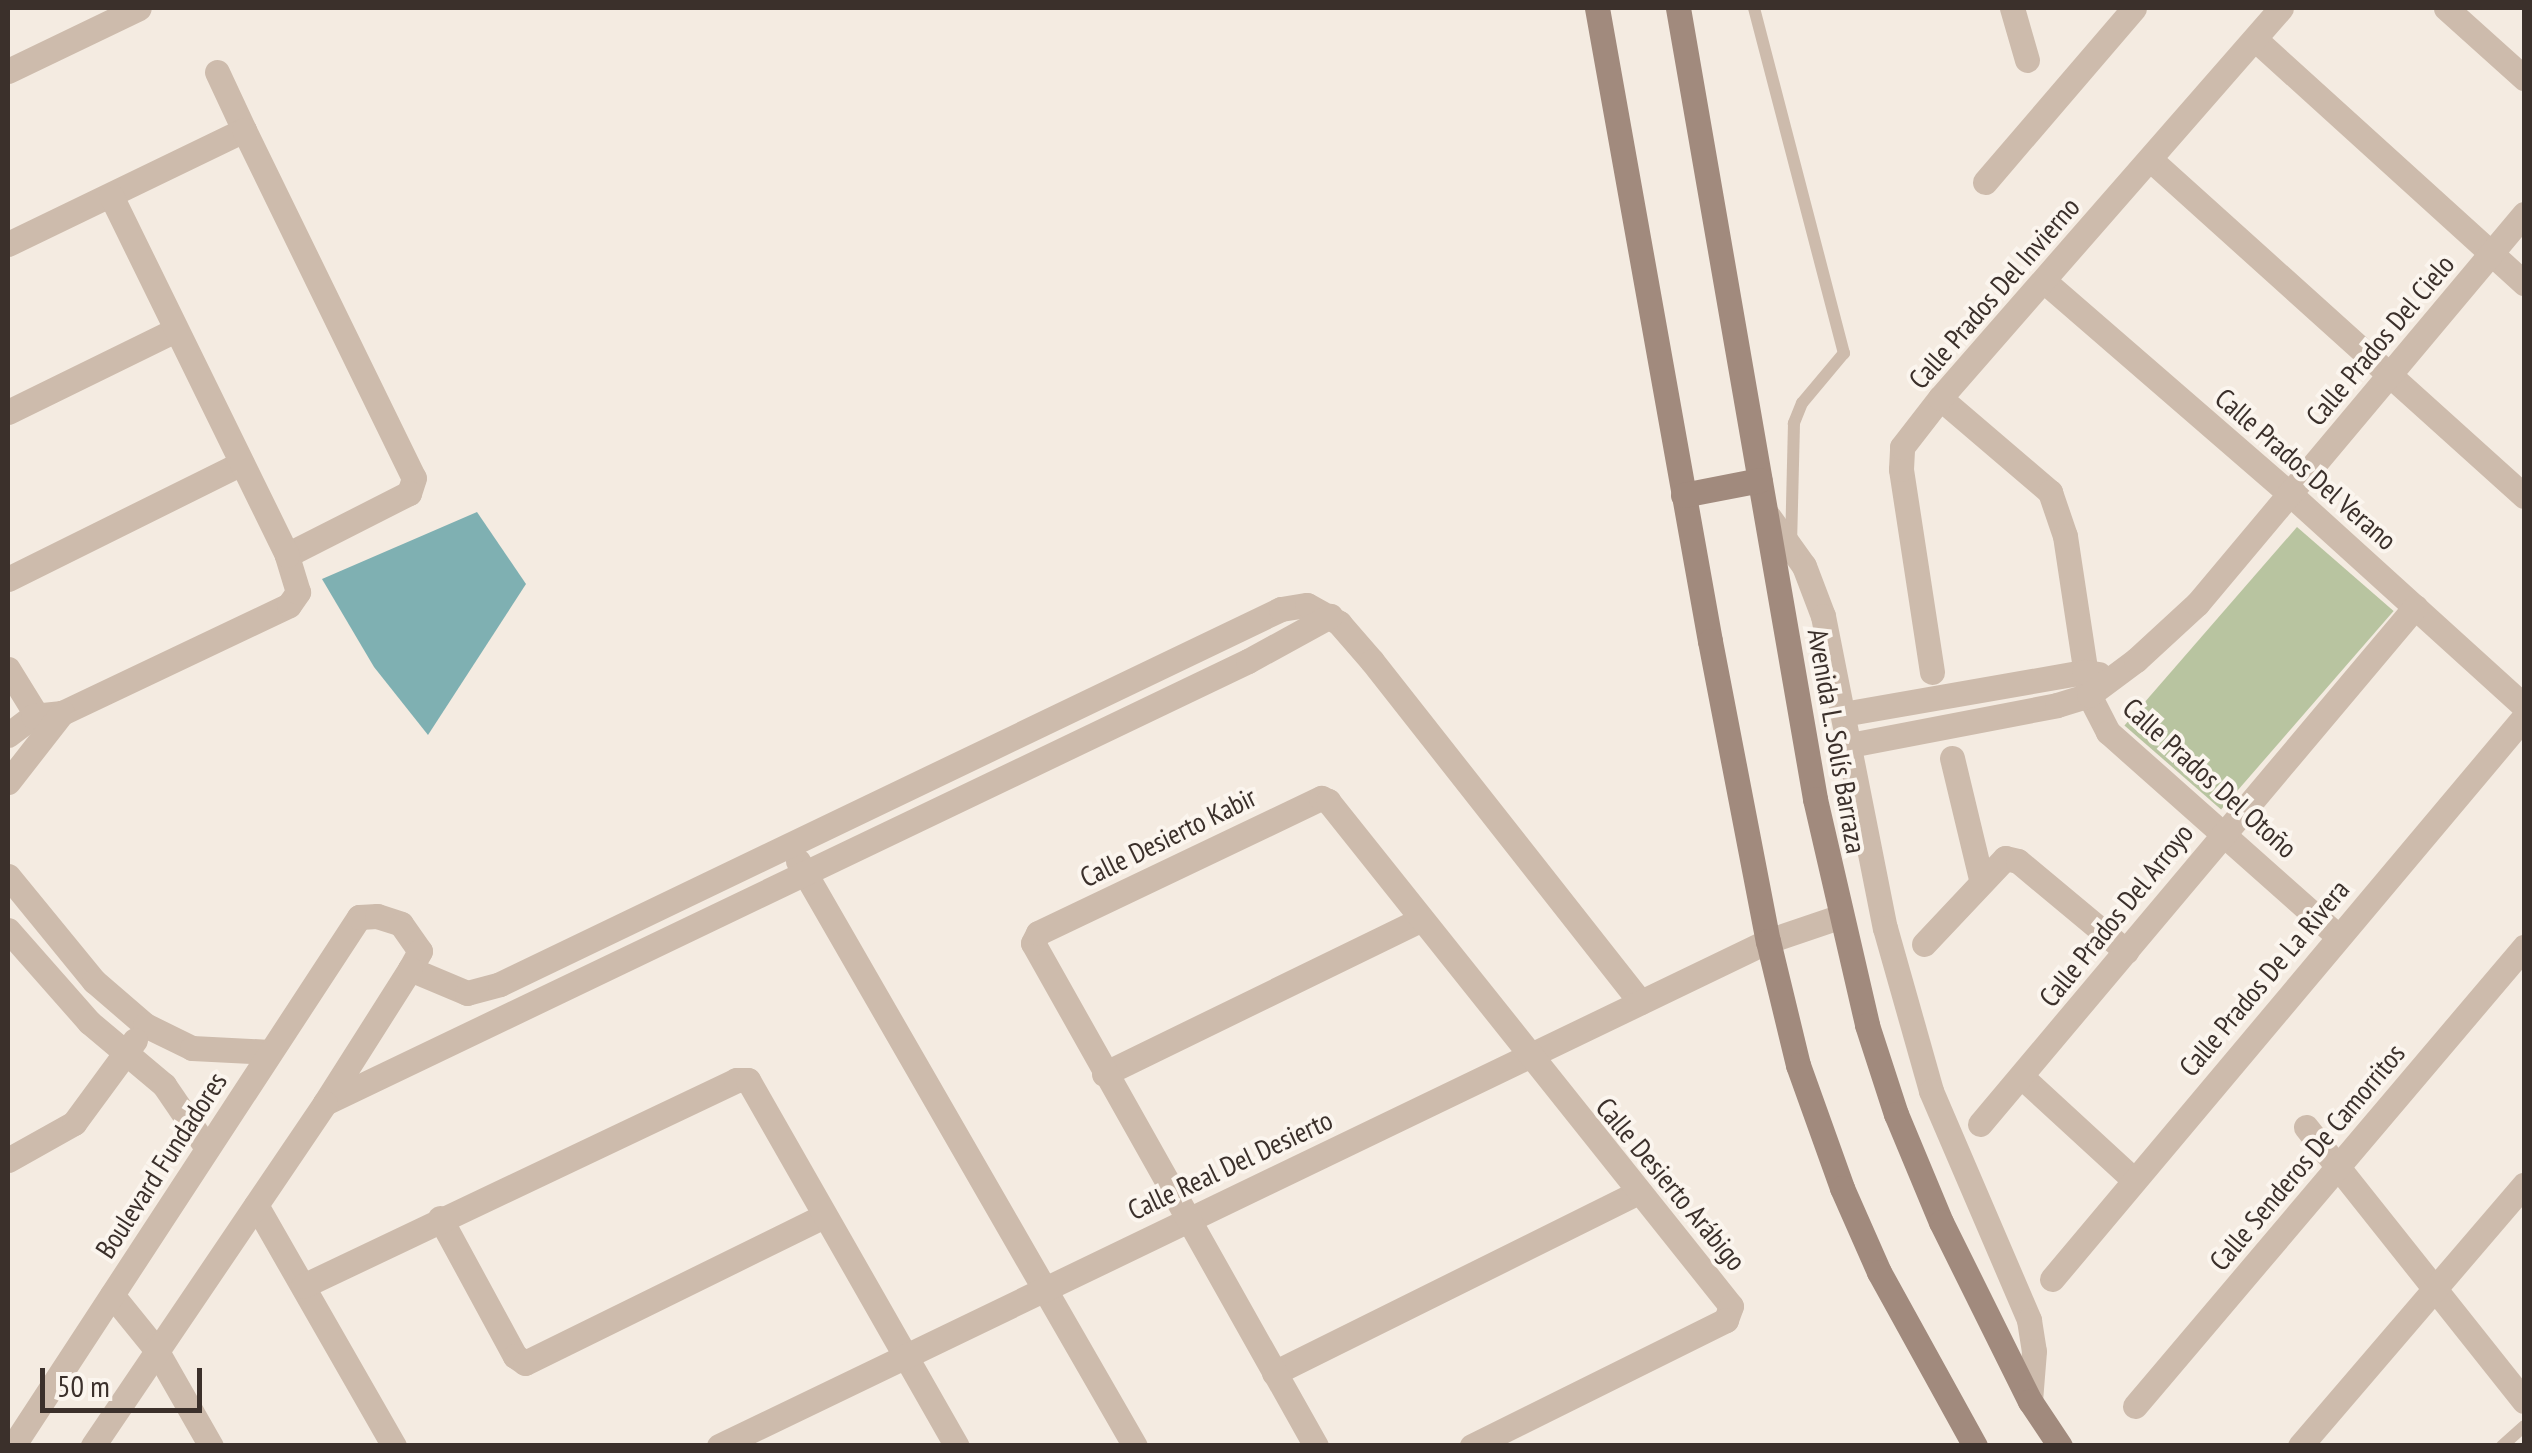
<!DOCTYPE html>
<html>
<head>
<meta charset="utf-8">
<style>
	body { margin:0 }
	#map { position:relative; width:2532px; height:1453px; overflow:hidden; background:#f4ebe1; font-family:"PT Sans Narrow",sans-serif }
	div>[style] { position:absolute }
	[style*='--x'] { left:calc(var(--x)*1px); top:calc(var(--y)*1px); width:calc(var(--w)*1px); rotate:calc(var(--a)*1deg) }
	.green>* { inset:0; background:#b8c4a0; transform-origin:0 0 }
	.water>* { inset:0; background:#7fb0b2 }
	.service>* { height:12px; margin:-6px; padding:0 6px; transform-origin:6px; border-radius:6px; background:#cdbbac }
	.minor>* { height:25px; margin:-12.5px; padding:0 12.5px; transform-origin:12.5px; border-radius:12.5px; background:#cdbbac }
	.tertiary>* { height:25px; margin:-12.5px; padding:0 12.5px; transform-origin:12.5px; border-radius:12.5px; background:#cdbbac }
	.secondary>* { height:25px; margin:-12.5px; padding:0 12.5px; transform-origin:12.5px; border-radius:12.5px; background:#a18a7d }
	span { translate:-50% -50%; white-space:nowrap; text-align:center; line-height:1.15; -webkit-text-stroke:8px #fbf5ee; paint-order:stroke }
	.street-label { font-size:28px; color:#3b302b }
	.frame { position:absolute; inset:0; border:10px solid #3b302b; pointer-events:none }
	.scale { position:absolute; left:40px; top:1368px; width:162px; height:45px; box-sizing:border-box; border:5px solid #3b302b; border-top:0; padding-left:12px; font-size:30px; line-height:35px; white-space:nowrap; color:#3b302b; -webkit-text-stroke:8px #fbf5ee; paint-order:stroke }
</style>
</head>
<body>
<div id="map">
	<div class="green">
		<div style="left:2297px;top:527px;width:128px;height:263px;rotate:41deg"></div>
	</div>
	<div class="water">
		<div style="clip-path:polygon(477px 512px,526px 584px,428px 735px,374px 667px,322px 579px)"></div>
	</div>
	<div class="service">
		<div style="--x:1754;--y:8;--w:357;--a:75.4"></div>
		<div style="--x:1844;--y:353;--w:65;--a:130"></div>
		<div style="--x:1802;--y:403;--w:22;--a:112"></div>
		<div style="--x:1794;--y:423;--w:119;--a:91.4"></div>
		<div style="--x:2502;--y:1446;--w:30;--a:-42"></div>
	</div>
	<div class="minor">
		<div style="--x:2012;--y:8;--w:54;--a:73.9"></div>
		<div style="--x:2446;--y:8;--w:105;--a:41.9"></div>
		<div style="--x:2256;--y:40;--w:362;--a:42.2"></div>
		<div style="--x:8;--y:71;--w:145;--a:-25.7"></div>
		<div style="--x:217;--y:72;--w:64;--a:65"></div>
		<div style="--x:2151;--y:160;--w:502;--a:42.01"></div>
		<div style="--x:1985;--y:182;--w:229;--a:-49.4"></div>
		<div style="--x:8;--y:244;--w:262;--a:-25.8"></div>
		<div style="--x:244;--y:130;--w:387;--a:64"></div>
		<div style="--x:414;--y:478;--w:16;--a:108"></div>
		<div style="--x:409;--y:493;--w:137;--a:153.1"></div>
		<div style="--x:2044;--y:281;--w:324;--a:40.9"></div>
		<div style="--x:2289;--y:493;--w:317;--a:42.2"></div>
		<div style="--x:1940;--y:398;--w:145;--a:40.5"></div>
		<div style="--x:2050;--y:492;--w:46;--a:71.2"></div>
		<div style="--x:2065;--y:536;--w:161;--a:81.4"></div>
		<div style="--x:2089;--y:695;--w:42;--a:62.8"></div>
		<div style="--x:2108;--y:732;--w:307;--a:41.6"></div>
		<div style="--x:8;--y:412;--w:184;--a:-26.1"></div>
		<div style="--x:1766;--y:513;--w:65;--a:54.4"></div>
		<div style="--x:1804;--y:566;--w:53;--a:69.2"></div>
		<div style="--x:1823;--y:616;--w:318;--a:78.8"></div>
		<div style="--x:1885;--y:928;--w:169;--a:74.2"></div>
		<div style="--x:1931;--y:1091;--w:249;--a:66.8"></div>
		<div style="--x:2029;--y:1320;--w:31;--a:81"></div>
		<div style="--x:2034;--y:1351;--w:50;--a:94.6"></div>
		<div style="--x:8;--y:579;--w:259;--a:-26.4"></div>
		<div style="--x:8;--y:669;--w:70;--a:58.3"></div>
		<div style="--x:1932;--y:672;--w:205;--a:-98.7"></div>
		<div style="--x:1901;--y:469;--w:22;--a:-87"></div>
		<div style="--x:1902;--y:447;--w:62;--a:-52.2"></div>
		<div style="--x:1940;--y:398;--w:518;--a:-48.83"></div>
		<div style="--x:1843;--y:714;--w:245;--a:-9.9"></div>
		<div style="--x:2084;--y:672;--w:15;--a:8"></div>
		<div style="--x:8;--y:735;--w:31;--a:-37"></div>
		<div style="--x:33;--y:716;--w:29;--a:-6"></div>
		<div style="--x:62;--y:713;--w:251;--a:-25.4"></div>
		<div style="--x:289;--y:605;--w:16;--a:-55"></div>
		<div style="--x:298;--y:592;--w:39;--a:-107"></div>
		<div style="--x:287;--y:555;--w:400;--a:-116.1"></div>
		<div style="--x:1850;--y:745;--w:211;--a:-10.9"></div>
		<div style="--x:2057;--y:705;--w:34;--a:-17"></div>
		<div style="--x:2089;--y:695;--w:59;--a:-36.7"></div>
		<div style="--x:2136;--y:660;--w:83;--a:-42.6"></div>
		<div style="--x:2197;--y:604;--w:509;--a:-50.02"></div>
		<div style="--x:1952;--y:758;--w:124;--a:76.5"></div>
		<div style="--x:8;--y:782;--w:88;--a:-52"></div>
		<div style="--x:798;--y:861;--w:675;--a:60.06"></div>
		<div style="--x:8;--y:876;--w:136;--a:50.7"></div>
		<div style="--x:94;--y:981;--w:67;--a:40.8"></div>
		<div style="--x:145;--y:1025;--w:52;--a:26.1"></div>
		<div style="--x:192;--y:1048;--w:78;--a:2.9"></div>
		<div style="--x:8;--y:930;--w:123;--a:48.6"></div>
		<div style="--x:89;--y:1022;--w:98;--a:40"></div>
		<div style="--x:164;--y:1085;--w:76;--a:55.7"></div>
		<div style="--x:1924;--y:944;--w:118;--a:-46.7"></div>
		<div style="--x:2005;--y:858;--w:13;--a:13"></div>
		<div style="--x:2018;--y:861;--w:141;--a:39.8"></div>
		<div style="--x:410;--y:969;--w:62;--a:22.8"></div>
		<div style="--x:467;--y:993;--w:34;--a:-15"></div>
		<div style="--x:500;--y:984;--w:866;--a:-25.65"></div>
		<div style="--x:1281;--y:609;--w:26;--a:-9"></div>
		<div style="--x:1307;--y:605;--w:37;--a:29"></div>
		<div style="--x:1339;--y:623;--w:50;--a:49"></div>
		<div style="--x:1372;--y:661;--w:434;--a:51.8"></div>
		<div style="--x:1104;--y:1074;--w:352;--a:-26"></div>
		<div style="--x:2022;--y:1077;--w:152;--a:42.6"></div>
		<div style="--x:325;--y:1103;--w:1023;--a:-25.59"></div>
		<div style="--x:1248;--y:661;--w:94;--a:-28.8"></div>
		<div style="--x:1980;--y:1124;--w:676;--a:-49.92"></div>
		<div style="--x:2306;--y:1127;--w:350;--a:51.5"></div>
		<div style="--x:8;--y:1160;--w:76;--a:-29.3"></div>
		<div style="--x:74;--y:1123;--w:103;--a:-53.7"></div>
		<div style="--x:256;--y:1205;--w:278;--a:60.2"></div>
		<div style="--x:440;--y:1218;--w:157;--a:61.5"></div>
		<div style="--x:515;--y:1356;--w:12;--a:35"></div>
		<div style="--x:525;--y:1363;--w:333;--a:-26.2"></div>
		<div style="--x:2052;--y:1279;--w:734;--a:-49.97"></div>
		<div style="--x:303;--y:1286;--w:480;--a:-25.4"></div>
		<div style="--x:736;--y:1080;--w:12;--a:0"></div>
		<div style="--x:748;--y:1080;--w:421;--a:60.3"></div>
		<div style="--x:112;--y:1295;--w:68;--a:50.9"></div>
		<div style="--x:155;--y:1348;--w:113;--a:60.3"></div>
		<div style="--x:1274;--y:1373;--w:405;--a:-26.4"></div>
		<div style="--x:2135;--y:1406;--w:602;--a:-49.72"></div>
		<div style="--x:719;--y:1446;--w:1164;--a:-25.71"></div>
		<div style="--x:1768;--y:941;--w:75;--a:-18.7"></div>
		<div style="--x:1316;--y:1446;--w:577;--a:-119.36"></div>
		<div style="--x:1033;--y:943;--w:11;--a:-63"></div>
		<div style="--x:1038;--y:933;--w:314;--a:-25.5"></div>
		<div style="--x:1321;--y:798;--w:8;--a:23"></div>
		<div style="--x:1328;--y:801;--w:646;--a:51.41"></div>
		<div style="--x:1731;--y:1306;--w:15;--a:110"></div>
		<div style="--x:1726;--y:1320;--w:284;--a:153.6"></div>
		<div style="--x:2300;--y:1446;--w:344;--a:-49.4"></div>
	</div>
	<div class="tertiary">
		<div style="--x:13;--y:1446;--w:632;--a:-56.81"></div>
		<div style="--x:359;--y:917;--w:18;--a:-3"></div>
		<div style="--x:377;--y:916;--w:25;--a:18"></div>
		<div style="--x:401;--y:924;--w:33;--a:55"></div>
		<div style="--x:420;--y:951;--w:21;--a:119"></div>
		<div style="--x:410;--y:969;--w:159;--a:122.4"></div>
		<div style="--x:325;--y:1103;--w:414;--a:124.1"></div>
	</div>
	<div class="secondary">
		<div style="--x:1597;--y:8;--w:643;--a:79.88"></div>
		<div style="--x:1710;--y:641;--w:306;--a:79.1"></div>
		<div style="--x:1768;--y:941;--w:128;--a:76.4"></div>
		<div style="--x:1798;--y:1065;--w:131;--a:70.3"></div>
		<div style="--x:1842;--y:1188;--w:92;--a:66.2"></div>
		<div style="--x:1879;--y:1272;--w:199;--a:61.1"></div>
		<div style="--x:1678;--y:8;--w:803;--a:80.17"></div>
		<div style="--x:1815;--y:799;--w:232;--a:77"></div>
		<div style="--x:1867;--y:1025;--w:94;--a:72"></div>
		<div style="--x:1896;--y:1114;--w:117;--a:67.4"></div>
		<div style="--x:1941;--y:1222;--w:200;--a:63.6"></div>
		<div style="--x:2030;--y:1401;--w:54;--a:56.3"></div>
		<div style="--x:1683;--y:495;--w:78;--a:-11"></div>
	</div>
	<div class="street-label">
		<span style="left:1994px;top:293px;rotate:-49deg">Calle Prados Del Invierno</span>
		<span style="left:2380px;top:340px;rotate:-50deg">Calle Prados Del Cielo</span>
		<span style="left:2306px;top:469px;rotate:41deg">Calle Prados Del Verano</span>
		<span style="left:1837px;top:741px;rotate:80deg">Avenida L. Solís Barraza</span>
		<span style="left:2210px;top:778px;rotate:42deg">Calle Prados Del Otoño</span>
		<span style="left:1168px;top:837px;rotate:-26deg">Calle Desierto Kabir</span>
		<span style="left:2116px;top:915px;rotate:-51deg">Calle Prados Del Arroyo</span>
		<span style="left:2264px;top:978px;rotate:-50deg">Calle Prados De La Rivera</span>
		<span style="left:2307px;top:1157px;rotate:-50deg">Calle Senderos De Camorritos</span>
		<span style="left:161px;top:1165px;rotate:-57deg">Boulevard Fundadores</span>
		<span style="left:1230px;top:1165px;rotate:-25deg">Calle Real Del Desierto</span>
		<span style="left:1671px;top:1184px;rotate:50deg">Calle Desierto Arábigo</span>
	</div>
	<div class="frame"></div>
	<div class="scale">50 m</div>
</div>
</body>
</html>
